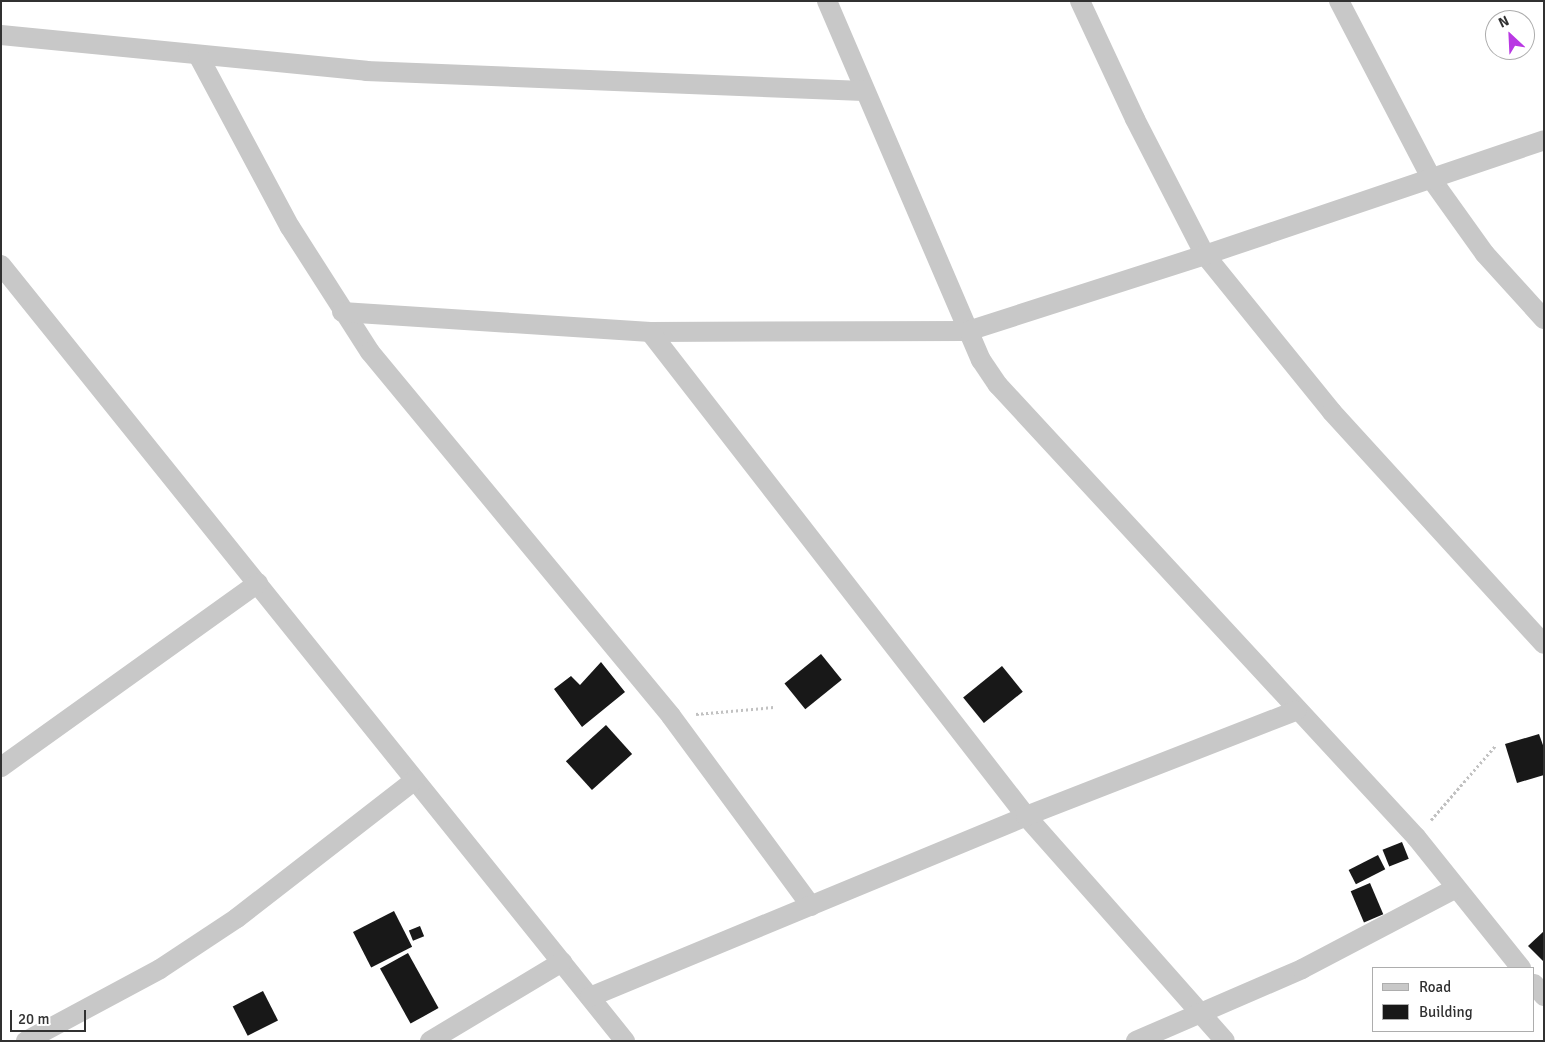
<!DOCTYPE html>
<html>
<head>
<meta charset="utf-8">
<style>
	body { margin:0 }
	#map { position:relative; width:1545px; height:1042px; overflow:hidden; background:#fff; font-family:Signika,sans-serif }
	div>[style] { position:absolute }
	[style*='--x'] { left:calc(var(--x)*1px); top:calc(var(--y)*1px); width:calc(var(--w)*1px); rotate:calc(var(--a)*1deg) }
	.building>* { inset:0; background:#181818; transform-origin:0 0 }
	.path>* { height:3px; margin-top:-1.5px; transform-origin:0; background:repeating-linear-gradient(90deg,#c1c1c1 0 2.5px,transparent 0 5px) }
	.minor>* { height:20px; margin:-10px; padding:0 10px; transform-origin:10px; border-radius:10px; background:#c8c8c8 }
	span { translate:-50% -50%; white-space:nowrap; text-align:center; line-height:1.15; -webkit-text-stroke:5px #fff; paint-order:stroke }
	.frame { position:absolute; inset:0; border:2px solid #313131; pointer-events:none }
	.legend { position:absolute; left:1372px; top:967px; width:162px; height:65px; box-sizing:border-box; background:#fff; border:1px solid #adadad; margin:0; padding:6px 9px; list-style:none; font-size:15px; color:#313131 }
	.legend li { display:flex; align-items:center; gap:10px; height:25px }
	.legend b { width:25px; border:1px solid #adadad }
	.north { position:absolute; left:1485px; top:10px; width:50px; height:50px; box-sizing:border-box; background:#fff; border:1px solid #adadad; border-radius:50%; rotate:335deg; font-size:14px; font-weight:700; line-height:20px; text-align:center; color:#313131 }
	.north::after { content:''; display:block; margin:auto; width:18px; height:22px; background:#b938e3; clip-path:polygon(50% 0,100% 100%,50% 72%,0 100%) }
	.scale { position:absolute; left:10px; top:1010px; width:76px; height:22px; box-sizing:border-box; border:2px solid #313131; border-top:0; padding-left:6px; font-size:15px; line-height:18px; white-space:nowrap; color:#313131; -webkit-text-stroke:4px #fff; paint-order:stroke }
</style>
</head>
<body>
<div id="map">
	<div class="building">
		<div style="left:821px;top:654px;width:33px;height:47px;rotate:51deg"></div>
		<div style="clip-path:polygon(601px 662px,625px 692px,582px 727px,554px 689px,571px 676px,580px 685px)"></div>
		<div style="left:1002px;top:666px;width:33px;height:50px;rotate:51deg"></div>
		<div style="left:606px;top:725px;width:39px;height:54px;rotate:48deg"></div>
		<div style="clip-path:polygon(1539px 734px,1544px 748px,1544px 775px,1517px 783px,1505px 744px)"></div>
		<div style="left:1402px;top:842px;width:18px;height:21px;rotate:68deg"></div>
		<div style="left:1378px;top:855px;width:16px;height:33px;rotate:63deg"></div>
		<div style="left:1370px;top:883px;width:34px;height:21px;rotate:67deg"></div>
		<div style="left:394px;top:911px;width:40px;height:46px;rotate:63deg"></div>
		<div style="left:420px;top:926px;width:11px;height:12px;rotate:68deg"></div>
		<div style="clip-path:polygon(1544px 931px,1544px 962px,1528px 946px)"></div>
		<div style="left:408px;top:953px;width:63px;height:32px;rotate:61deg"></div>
		<div style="left:263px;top:991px;width:33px;height:34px;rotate:63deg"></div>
	</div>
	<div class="path">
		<div style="--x:696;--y:714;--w:78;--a:-5.1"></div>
		<div style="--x:1431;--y:820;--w:98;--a:-49.1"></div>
	</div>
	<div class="minor">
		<div style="--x:827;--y:1;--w:391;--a:66.8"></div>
		<div style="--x:981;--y:360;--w:30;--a:56"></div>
		<div style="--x:998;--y:385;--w:616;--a:47.24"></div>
		<div style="--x:1416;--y:837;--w:168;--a:51.3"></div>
		<div style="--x:1080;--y:1;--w:130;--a:65"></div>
		<div style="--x:1135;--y:119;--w:153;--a:62.8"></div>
		<div style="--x:1205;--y:255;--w:202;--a:51"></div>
		<div style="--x:1332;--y:412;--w:314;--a:47.6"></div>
		<div style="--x:1339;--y:1;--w:202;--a:62.5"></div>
		<div style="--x:1432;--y:180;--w:91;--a:54.4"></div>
		<div style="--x:1485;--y:254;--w:88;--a:47.8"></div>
		<div style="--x:1;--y:35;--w:367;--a:5.6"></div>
		<div style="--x:366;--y:71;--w:498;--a:2.3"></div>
		<div style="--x:198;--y:55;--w:195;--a:61.9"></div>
		<div style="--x:290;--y:227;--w:148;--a:57.4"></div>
		<div style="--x:370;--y:352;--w:472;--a:50.4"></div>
		<div style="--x:671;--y:716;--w:236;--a:53.6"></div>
		<div style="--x:1;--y:265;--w:996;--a:51.2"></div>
		<div style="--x:342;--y:312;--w:309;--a:3.7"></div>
		<div style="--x:650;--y:332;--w:318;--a:-0.2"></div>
		<div style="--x:968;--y:331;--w:249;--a:-17.8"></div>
		<div style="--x:1205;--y:255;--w:358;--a:-18.7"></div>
		<div style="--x:650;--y:332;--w:613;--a:52.16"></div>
		<div style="--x:1026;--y:816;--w:300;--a:48.5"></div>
		<div style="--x:1;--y:767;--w:316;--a:-35.6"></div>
		<div style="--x:1534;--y:984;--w:16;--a:50"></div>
		<div style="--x:590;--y:997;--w:472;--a:-22.5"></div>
		<div style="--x:1026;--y:816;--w:290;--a:-21.3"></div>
		<div style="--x:26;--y:1041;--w:152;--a:-28.2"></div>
		<div style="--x:160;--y:969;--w:92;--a:-33.5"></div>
		<div style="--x:237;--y:918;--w:225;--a:-37.8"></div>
		<div style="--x:430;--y:1041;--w:154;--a:-30.9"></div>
		<div style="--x:1136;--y:1041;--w:181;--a:-23.4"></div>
		<div style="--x:1302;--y:969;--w:174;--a:-27.7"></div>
	</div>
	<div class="frame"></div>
	<ul class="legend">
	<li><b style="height:6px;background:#c8c8c8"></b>Road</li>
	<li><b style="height:14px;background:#181818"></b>Building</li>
	</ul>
	<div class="north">N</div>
	<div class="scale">20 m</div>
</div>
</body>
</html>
